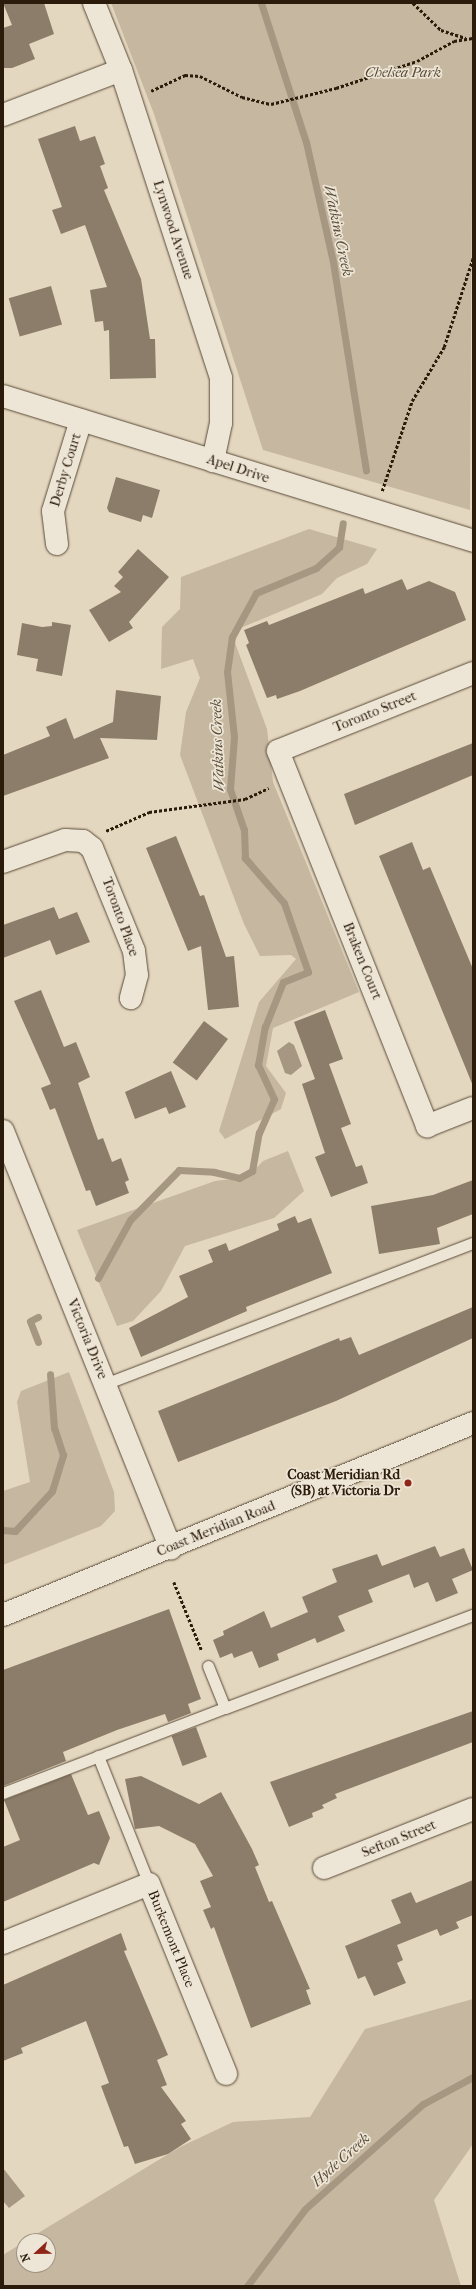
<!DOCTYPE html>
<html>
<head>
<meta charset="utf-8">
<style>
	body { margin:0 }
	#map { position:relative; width:476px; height:2289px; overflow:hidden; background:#e4d7bf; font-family:"IM FELL French Canon",serif }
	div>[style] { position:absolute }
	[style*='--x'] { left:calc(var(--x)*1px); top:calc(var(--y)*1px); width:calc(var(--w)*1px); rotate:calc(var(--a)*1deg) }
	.green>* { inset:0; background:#c5b7a0 }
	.water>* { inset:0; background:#a59782 }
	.stream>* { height:7px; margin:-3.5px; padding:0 3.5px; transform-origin:3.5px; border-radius:3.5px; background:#a59782 }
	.building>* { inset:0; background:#8b7d69; transform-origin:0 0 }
	.path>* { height:2.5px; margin-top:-1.25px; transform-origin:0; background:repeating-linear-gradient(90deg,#2b1b0b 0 3px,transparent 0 5px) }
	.roads { filter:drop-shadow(0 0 1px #594a38) drop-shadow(0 0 1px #594a38) }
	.service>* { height:11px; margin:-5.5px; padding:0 5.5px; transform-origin:5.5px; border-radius:5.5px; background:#ede5d5 }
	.minor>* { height:22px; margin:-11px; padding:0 11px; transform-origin:11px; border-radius:11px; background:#ede5d5 }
	.tertiary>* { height:22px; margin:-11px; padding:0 11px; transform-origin:11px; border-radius:11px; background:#ede5d5 }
	.secondary>* { height:22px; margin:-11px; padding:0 11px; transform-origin:11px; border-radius:11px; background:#ede5d5 }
	.dots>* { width:11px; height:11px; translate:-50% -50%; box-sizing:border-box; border:2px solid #ede5d5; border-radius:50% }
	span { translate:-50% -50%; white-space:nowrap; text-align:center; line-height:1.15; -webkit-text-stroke:3.5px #ede5d5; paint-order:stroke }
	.park-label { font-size:14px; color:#594a38; font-style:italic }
	.street-label { font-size:14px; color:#2b1b0b }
	.poi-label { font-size:14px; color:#2b1b0b; font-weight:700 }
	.right { translate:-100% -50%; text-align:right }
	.water-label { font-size:15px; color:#5c4d3b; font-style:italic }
	.frame { position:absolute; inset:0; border:4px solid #2b1b0b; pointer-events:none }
	.north { position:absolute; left:16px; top:2233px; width:40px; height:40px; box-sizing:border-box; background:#ede5d5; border:1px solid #9f9484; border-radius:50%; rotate:248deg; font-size:11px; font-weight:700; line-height:16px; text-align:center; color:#2b1b0b }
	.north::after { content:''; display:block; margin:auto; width:14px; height:18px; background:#8f2418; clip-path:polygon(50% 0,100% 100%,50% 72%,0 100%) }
</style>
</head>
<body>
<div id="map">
	<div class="green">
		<div style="clip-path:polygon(111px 3px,473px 3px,470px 510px,263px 450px,154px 114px)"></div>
		<div style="clip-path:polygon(309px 529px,377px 549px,367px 564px,337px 578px,322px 594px,231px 632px,267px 729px,273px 782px,359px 992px,273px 1028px,266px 1066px,286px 1093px,281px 1109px,225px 1139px,219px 1131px,259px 1002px,296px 959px,291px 955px,260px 956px,244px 924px,180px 755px,186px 712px,200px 678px,193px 659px,161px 669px,162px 627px,180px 609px,181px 577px)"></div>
		<div style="clip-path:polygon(288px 1151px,304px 1191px,274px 1218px,185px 1246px,161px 1291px,133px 1321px,117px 1326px,77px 1230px,215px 1181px,248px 1177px,263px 1161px)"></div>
		<div style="clip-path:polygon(69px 1372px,114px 1492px,115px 1511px,101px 1526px,3px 1565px,3px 1491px,30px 1482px,17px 1402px,21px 1391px)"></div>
		<div style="clip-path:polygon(473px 1999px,473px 2144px,434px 2200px,461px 2286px,3px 2286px,3px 2255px,24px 2242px,24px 2265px,48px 2265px,48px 2241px,25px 2241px,180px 2147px,233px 2122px,310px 2117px,365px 2029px)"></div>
	</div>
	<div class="water">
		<div style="clip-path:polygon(289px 1042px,294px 1045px,302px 1066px,291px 1075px,285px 1073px,277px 1051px)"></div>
		<div style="clip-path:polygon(3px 2168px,25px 2196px,9px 2208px,3px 2201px)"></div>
	</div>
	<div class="stream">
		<div style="--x:261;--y:3;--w:146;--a:72.1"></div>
		<div style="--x:306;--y:142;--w:123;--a:77.3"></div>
		<div style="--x:333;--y:262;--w:211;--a:81"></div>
		<div style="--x:98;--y:1278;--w:66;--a:-61.1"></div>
		<div style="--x:130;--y:1220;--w:70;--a:-45.6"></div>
		<div style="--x:179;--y:1170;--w:35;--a:3"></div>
		<div style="--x:214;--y:1172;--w:26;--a:13"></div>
		<div style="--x:239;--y:1178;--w:15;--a:-28"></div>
		<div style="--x:252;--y:1171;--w:39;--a:-80"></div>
		<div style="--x:259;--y:1133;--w:37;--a:-66"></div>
		<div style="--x:274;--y:1099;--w:38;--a:-115"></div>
		<div style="--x:258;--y:1065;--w:39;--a:-80"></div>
		<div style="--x:265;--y:1027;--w:48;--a:-68.2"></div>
		<div style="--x:283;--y:982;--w:27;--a:-22"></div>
		<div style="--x:308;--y:972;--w:73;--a:-109.2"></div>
		<div style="--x:284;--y:903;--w:60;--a:-130.9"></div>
		<div style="--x:245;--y:858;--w:28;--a:-92"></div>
		<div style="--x:244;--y:830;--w:43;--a:-108.9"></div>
		<div style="--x:230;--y:789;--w:52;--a:-85.6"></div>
		<div style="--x:234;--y:737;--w:65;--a:-96.1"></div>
		<div style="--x:227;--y:672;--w:35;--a:-82"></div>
		<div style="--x:232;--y:637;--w:50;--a:-61.4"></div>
		<div style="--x:256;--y:593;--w:65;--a:-22.6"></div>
		<div style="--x:316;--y:568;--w:31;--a:-42"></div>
		<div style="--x:339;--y:547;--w:24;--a:-81"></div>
		<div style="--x:38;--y:1342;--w:22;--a:-111"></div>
		<div style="--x:30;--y:1321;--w:9;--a:-27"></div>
		<div style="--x:3;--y:1530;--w:12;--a:5"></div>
		<div style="--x:15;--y:1531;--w:54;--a:-47.2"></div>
		<div style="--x:52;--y:1491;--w:38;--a:-73"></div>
		<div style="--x:63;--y:1455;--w:28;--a:-108"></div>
		<div style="--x:54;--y:1428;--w:54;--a:-94.2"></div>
		<div style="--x:247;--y:2286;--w:96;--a:-53"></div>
		<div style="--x:305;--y:2209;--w:158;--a:-41.7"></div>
		<div style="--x:423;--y:2104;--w:57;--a:-28.4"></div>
	</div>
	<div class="building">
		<div style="clip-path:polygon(3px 3px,44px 3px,54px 34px,29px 44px,35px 59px,12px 68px,3px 68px,3px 28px,12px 25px)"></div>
		<div style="clip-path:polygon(75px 126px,80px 141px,95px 136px,105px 164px,100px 166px,108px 188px,104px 190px,141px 279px,150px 339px,155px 339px,156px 378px,110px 379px,109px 330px,104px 331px,103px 321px,95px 322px,90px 290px,107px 287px,85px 225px,61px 234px,52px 210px,62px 207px,38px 139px)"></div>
		<div style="left:51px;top:286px;width:40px;height:44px;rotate:74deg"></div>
		<div style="clip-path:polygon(116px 477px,160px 490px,152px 518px,143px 515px,141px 522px,109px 512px,107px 508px)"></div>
		<div style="clip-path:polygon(138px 549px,169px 577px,129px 622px,133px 628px,109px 642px,89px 610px,121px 592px,114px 586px,123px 577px,118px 572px)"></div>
		<div style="clip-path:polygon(402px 579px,407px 590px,429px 581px,455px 592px,466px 620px,300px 691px,277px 699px,276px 695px,267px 698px,246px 645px,249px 643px,244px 630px,267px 621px,269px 625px,363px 588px,365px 594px)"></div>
		<div style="clip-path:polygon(52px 622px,71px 625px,62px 676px,36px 671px,38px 659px,17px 655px,22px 623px,42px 627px,52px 626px)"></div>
		<div style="clip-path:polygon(116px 690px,161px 696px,157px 740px,100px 738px,109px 758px,3px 796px,3px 755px,50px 736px,46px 727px,66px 718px,74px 739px,113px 722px)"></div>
		<div style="clip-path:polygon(473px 743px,473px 775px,355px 825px,344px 794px)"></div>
		<div style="clip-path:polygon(176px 836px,200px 896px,204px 895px,226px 957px,234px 956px,239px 1007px,208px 1010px,201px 946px,188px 951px,146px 848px)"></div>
		<div style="clip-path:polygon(412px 842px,423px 870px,430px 867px,473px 969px,473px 1086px,379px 856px)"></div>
		<div style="clip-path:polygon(54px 907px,59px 919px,77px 912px,90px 942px,56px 955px,50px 940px,3px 958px,3px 925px)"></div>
		<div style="clip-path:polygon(41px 990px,64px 1047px,76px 1042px,90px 1077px,78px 1083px,98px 1140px,103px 1138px,112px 1162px,121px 1158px,129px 1180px,125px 1182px,129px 1193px,96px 1206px,90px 1190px,86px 1191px,55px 1108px,50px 1110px,41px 1088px,51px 1084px,14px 1001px)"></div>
		<div style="clip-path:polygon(325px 1010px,343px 1059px,329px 1064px,351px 1124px,341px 1128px,356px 1167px,362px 1165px,368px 1183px,331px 1197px,315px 1157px,325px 1153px,302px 1084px,315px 1079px,294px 1022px)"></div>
		<div style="left:204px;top:1021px;width:30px;height:52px;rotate:37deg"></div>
		<div style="clip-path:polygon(171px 1071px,186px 1107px,169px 1114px,166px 1107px,135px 1119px,125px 1092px)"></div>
		<div style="clip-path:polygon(473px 1180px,473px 1214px,437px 1228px,440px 1244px,379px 1254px,371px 1206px,433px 1195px)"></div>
		<div style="clip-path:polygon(295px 1216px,298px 1223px,311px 1218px,332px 1273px,246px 1307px,247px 1311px,141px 1357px,129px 1328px,188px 1297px,179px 1276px,213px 1262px,208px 1250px,226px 1243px,229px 1251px,279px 1230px,277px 1224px)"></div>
		<div style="clip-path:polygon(473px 1307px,473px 1338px,336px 1401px,178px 1462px,158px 1411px,339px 1338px,340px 1341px,351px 1337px,359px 1355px)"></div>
		<div style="clip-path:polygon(435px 1546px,440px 1557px,464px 1548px,473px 1570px,452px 1579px,458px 1593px,436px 1602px,428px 1582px,414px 1588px,409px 1574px,368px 1590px,373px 1602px,338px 1616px,345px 1631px,317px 1643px,315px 1638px,277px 1654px,279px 1660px,259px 1668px,252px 1651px,234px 1658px,232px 1653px,220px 1658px,213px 1640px,224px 1635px,223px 1631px,264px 1611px,271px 1628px,308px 1612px,302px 1597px,337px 1582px,332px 1569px,377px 1554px,382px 1566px)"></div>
		<div style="clip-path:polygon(169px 1609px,201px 1699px,188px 1704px,191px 1713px,168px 1722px,165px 1714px,117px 1730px,63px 1752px,66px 1761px,3px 1786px,3px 1670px)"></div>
		<div style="clip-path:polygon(473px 1711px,473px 1742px,335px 1794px,337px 1798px,322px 1805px,324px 1808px,312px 1813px,313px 1817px,289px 1827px,270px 1782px)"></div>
		<div style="left:196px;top:1727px;width:32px;height:26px;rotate:70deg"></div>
		<div style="clip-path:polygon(71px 1774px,88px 1815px,99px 1811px,110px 1838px,99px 1865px,94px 1863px,3px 1902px,3px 1847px,20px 1840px,4px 1800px)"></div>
		<div style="clip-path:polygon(141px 1776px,199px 1804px,221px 1792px,252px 1849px,259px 1865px,255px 1867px,269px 1902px,272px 1901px,310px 1989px,306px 1990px,311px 2004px,251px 2028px,214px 1927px,211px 1929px,203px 1910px,211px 1907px,200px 1881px,213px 1876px,195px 1844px,159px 1826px,135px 1829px,125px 1779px)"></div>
		<div style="clip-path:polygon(473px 1880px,473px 1915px,456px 1922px,459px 1928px,440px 1936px,437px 1929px,397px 1945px,403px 1960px,397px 1963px,406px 1983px,374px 1996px,365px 1976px,358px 1979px,345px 1946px,401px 1923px,391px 1900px,411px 1892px,416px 1903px)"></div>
		<div style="clip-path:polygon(121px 1933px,127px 1950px,124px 1951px,168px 2055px,157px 2060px,167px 2085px,161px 2087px,186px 2121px,181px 2124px,191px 2139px,168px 2154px,135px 2164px,128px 2146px,124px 2147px,101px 2086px,109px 2083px,86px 2021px,21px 2048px,23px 2053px,3px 2061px,3px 1985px)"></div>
	</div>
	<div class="path">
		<div style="--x:413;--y:3;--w:39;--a:44"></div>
		<div style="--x:441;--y:30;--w:26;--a:18"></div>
		<div style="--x:151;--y:91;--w:38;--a:-25"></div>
		<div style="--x:185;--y:75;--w:15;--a:4"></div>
		<div style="--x:200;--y:76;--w:47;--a:26.6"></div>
		<div style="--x:242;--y:97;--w:30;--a:14"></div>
		<div style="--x:271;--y:104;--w:67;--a:-13.8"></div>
		<div style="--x:336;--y:88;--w:85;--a:-18.4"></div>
		<div style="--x:417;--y:61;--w:42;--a:-28.4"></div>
		<div style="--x:454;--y:41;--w:19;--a:-9"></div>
		<div style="--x:382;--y:491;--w:95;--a:-71.6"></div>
		<div style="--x:412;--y:401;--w:63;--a:-59.3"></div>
		<div style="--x:444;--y:347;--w:94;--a:-72"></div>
		<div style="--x:106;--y:831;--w:47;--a:-23.8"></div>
		<div style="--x:149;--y:812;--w:97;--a:-7.7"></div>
		<div style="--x:245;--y:799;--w:26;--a:-25"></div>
		<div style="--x:174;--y:1582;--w:74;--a:67.9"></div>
	</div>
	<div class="roads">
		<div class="service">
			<div style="--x:105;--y:1384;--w:394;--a:-21"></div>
			<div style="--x:208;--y:1666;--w:45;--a:68"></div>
			<div style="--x:225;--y:1708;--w:265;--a:-20.6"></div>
			<div style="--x:98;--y:1756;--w:138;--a:68.3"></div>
			<div style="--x:3;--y:1793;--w:238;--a:-21"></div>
		</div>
		<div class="minor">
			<div style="--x:94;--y:3;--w:72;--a:68.1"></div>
			<div style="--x:121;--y:70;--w:324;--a:72"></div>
			<div style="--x:221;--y:378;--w:45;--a:90"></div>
			<div style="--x:221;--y:423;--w:39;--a:102"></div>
			<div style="--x:3;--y:115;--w:126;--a:-20.9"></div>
			<div style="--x:57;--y:544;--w:33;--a:-97"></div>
			<div style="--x:53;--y:511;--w:95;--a:-72.9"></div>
			<div style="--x:473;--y:673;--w:210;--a:158.2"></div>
			<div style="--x:278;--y:751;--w:404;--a:68.3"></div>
			<div style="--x:427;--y:1126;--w:49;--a:-21.4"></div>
			<div style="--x:3;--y:862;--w:66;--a:-19.5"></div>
			<div style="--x:65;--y:840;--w:18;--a:3"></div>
			<div style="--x:83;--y:841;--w:11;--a:38"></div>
			<div style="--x:92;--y:848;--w:111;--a:67.8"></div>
			<div style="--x:134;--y:951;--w:24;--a:83"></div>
			<div style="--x:137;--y:975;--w:24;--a:105"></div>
			<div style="--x:324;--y:1868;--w:160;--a:-21.6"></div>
			<div style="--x:3;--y:1943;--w:157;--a:-22"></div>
			<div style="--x:149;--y:1884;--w:205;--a:67.9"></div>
		</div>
		<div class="tertiary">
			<div style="--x:3;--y:396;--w:492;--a:17.1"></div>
		</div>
		<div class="secondary">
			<div style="--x:3;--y:1131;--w:450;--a:68.1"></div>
			<div style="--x:3;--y:1615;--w:508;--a:-22.22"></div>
		</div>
	</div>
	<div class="dots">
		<div style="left:408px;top:1483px;background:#8f2418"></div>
	</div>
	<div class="park-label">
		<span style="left:403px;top:73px">Chelsea Park</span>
	</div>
	<div class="street-label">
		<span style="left:173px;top:230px;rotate:72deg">Lynwood Avenue</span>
		<span style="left:238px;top:469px;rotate:18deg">Apel Drive</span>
		<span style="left:66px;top:470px;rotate:-73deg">Derby Court</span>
		<span style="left:375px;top:712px;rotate:-22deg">Toronto Street</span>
		<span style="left:120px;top:917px;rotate:70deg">Toronto Place</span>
		<span style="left:362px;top:961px;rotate:68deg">Braken Court</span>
		<span style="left:87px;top:1339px;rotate:68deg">Victoria Drive</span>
		<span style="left:216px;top:1529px;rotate:-22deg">Coast Meridian Road</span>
		<span style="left:399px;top:1839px;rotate:-22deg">Sefton Street</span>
		<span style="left:171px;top:1939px;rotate:68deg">Burkemont Place</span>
	</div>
	<div class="poi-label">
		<span class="right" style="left:400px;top:1483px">Coast Meridian Rd<br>(SB) at Victoria Dr</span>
	</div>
	<div class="water-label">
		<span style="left:338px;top:231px;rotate:78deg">Watkins Creek</span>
		<span style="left:218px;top:745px;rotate:-92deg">Watkins Creek</span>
		<span style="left:341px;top:2160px;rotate:-42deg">Hyde Creek</span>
	</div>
	<div class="frame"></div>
	<div class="north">N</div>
</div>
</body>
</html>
